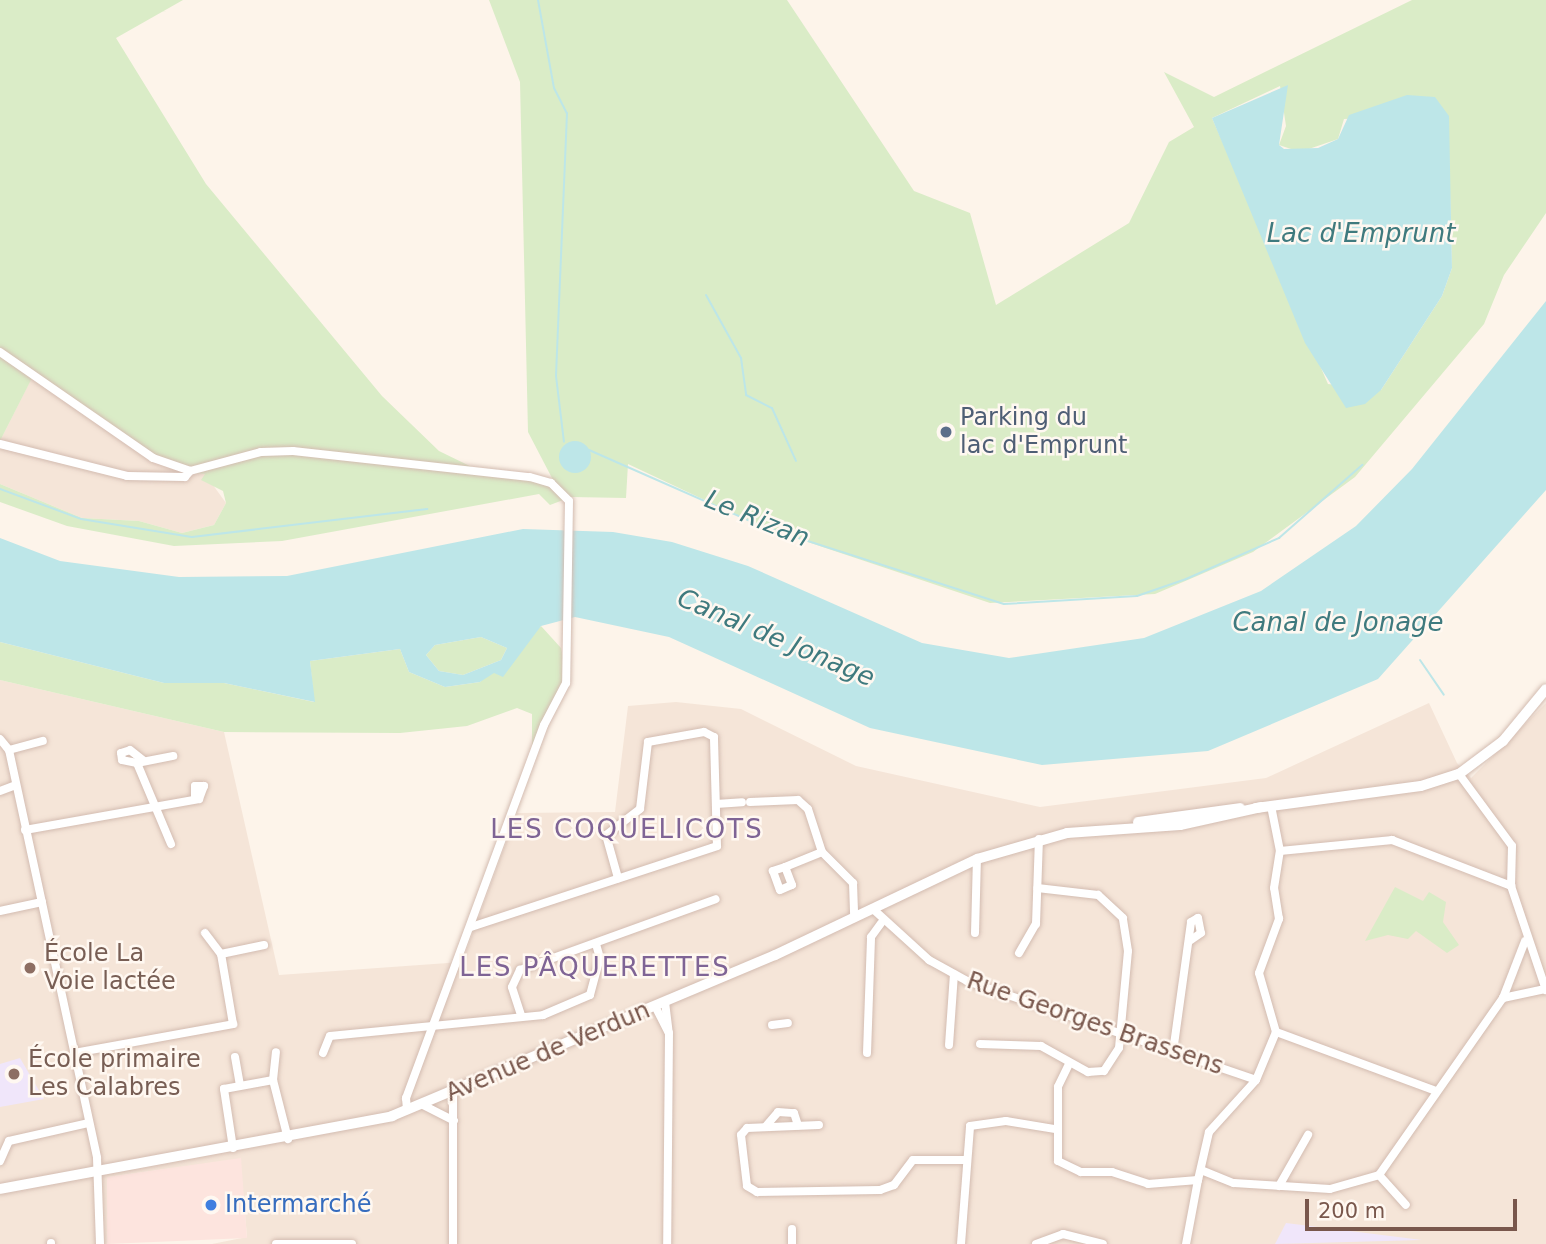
<!DOCTYPE html>
<html>
<head>
<meta charset="utf-8">
<style>
	body { margin:0 }
	#map { position:relative; width:1546px; height:1244px; overflow:hidden; background:#fdf4ea; font-family:"DejaVu Sans",sans-serif }
	div>[style] { position:absolute }
	[style*='--x'] { left:calc(var(--x)*1px); top:calc(var(--y)*1px); width:calc(var(--w)*1px); rotate:calc(var(--a)*1deg) }
	.residential>* { inset:0; background:#f5e5d8 }
	.commercial>* { inset:0; background:#fde4de }
	.education>* { inset:0; background:#f0e6fa }
	.green>* { inset:0; background:#daecc7 }
	.water>* { inset:0; background:#bde6e8 }
	.round { border-radius:50% }
	.stream>* { height:2px; margin:-1px; padding:0 1px; transform-origin:1px; border-radius:1px; background:#bde6e8 }
	.roads { filter:drop-shadow(0 0 2px #d3bcb1) drop-shadow(0 0 2px #d3bcb1) }
	.street>* { height:8px; margin:-4px; padding:0 4px; transform-origin:4px; border-radius:4px; background:#fff }
	.secondary>* { height:10px; margin:-5px; padding:0 5px; transform-origin:5px; border-radius:5px; background:#fff }
	.dots>* { width:19px; height:19px; translate:-50% -50%; box-sizing:border-box; border:4px solid #fff8f1; border-radius:50% }
	span { translate:-50% -50%; white-space:nowrap; text-align:center; line-height:1.15; -webkit-text-stroke:5px #fff8f1; paint-order:stroke }
	.service-label { font-size:24px; color:#4e5e75 }
	.left { translate:0 -50%; text-align:left }
	.education-label { font-size:24px; color:#785e54 }
	.street-label { font-size:24px; color:#79574c }
	.shop-label { font-size:24px; color:#366cbe }
	.water-label { font-size:26px; color:#3f7a7e; font-style:italic }
	.neighbourhood-label { font-size:26px; color:#7f6495; letter-spacing:2px }
	.scale { position:absolute; left:1305px; top:1199px; width:212px; height:32px; box-sizing:border-box; border:4px solid #79574c; border-top:0; padding-left:9px; font-size:21px; line-height:24px; white-space:nowrap; color:#79574c; -webkit-text-stroke:5px #fff8f1; paint-order:stroke }
</style>
</head>
<body>
<div id="map">
	<div class="residential">
		<div style="clip-path:polygon(32px 377px,182px 472px,205px 474px,226px 503px,214px 525px,182px 533px,139px 521px,82px 518px,0 484px,0 441px)"></div>
		<div style="clip-path:polygon(0 680px,224px 732px,279px 975px,462px 962px,517px 813px,615px 812px,628px 706px,676px 702px,741px 709px,856px 766px,1040px 807px,1266px 778px,1429px 703px,1457px 763px,1471px 778px,1546px 703px,1546px 1244px,212px 1244px,247px 1237px,240px 1159px,107px 1177px,107px 1244px,0 1244px)"></div>
	</div>
	<div class="commercial">
		<div style="clip-path:polygon(241px 1158px,247px 1238px,107px 1244px,107px 1177px)"></div>
	</div>
	<div class="education">
		<div style="clip-path:polygon(20px 1058px,44px 1099px,0 1107px,0 1064px)"></div>
		<div style="clip-path:polygon(1286px 1223px,1422px 1240px,1275px 1244px)"></div>
	</div>
	<div class="green">
		<div style="clip-path:polygon(evenodd,0 0,183px 0,116px 38px,206px 184px,382px 396px,439px 451px,478px 470px,553px 480px,528px 432px,520px 82px,489px 0,787px 0,914px 191px,970px 213px,996px 305px,1129px 223px,1169px 142px,1194px 127px,1164px 72px,1214px 97px,1412px 0,1546px 0,1546px 213px,1504px 275px,1484px 324px,1355px 477px,1253px 552px,1155px 594px,990px 603px,760px 526px,628px 464px,626px 498px,571px 497px,550px 505px,539px 494px,282px 541px,174px 546px,67px 526px,0 502px,0 484px,82px 518px,139px 521px,182px 533px,214px 525px,226px 503px,223px 491px,201px 480px,205px 474px,182px 472px,32px 378px,0 441px,0 0,1280px 86px,1286px 126px,1279px 145px,1300px 152px,1338px 139px,1344px 119px,1448px 115px,1452px 268px,1442px 296px,1381px 390px,1328px 384px,1212px 118px,1280px 86px)"></div>
		<div style="clip-path:polygon(541px 626px,561px 648px,564px 663px,563px 683px,532px 752px,532px 714px,517px 708px,467px 726px,400px 733px,224px 732px,0 680px,0 642px,164px 683px,224px 683px,314px 702px,310px 661px,400px 649px,409px 672px,445px 687px,480px 682px)"></div>
		<div style="clip-path:polygon(481px 637px,507px 648px,501px 660px,463px 675px,439px 671px,426px 655px,435px 645px)"></div>
		<div style="clip-path:polygon(1395px 887px,1423px 901px,1429px 892px,1446px 902px,1443px 922px,1459px 945px,1447px 953px,1416px 931px,1408px 939px,1388px 935px,1365px 941px)"></div>
	</div>
	<div class="water">
		<div style="clip-path:polygon(1288px 85px,1279px 145px,1284px 149px,1318px 148px,1338px 139px,1349px 115px,1407px 95px,1435px 97px,1449px 116px,1452px 268px,1442px 296px,1381px 390px,1365px 404px,1346px 408px,1305px 343px,1212px 118px)"></div>
		<div style="clip-path:polygon(evenodd,1546px 301px,1546px 490px,1378px 679px,1208px 751px,1042px 765px,870px 728px,669px 637px,575px 617px,541px 626px,503px 677px,494px 673px,480px 682px,445px 687px,409px 672px,400px 649px,310px 661px,315px 702px,224px 683px,164px 683px,0 642px,0 538px,60px 561px,179px 577px,287px 576px,523px 529px,613px 532px,672px 542px,748px 566px,922px 643px,1009px 658px,1144px 638px,1261px 591px,1356px 526px,1412px 469px,1546px 301px,481px 637px,507px 648px,501px 660px,463px 675px,439px 671px,426px 655px,435px 645px,481px 637px)"></div>
		<div class="round" style="left:559px;top:441px;width:32px;height:32px"></div>
	</div>
	<div class="stream">
		<div style="--x:538;--y:0;--w:89;--a:79.7"></div>
		<div style="--x:554;--y:88;--w:28;--a:63"></div>
		<div style="--x:567;--y:113;--w:263;--a:92.4"></div>
		<div style="--x:556;--y:376;--w:66;--a:83.1"></div>
		<div style="--x:706;--y:295;--w:72;--a:60.9"></div>
		<div style="--x:741;--y:358;--w:37;--a:82"></div>
		<div style="--x:746;--y:395;--w:29;--a:27"></div>
		<div style="--x:772;--y:408;--w:58;--a:65.6"></div>
		<div style="--x:589;--y:450;--w:188;--a:23.8"></div>
		<div style="--x:761;--y:526;--w:255;--a:17.8"></div>
		<div style="--x:1004;--y:604;--w:133;--a:-3.4"></div>
		<div style="--x:1137;--y:596;--w:52;--a:-19.1"></div>
		<div style="--x:1186;--y:579;--w:102;--a:-23.8"></div>
		<div style="--x:1279;--y:538;--w:111;--a:-41.3"></div>
		<div style="--x:0;--y:489;--w:86;--a:20.3"></div>
		<div style="--x:81;--y:519;--w:112;--a:9.2"></div>
		<div style="--x:192;--y:537;--w:237;--a:-6.8"></div>
		<div style="--x:1420;--y:660;--w:42;--a:55.6"></div>
	</div>
	<div class="roads">
		<div class="street">
			<div style="--x:0;--y:352;--w:186;--a:34.7"></div>
			<div style="--x:153;--y:458;--w:39;--a:19"></div>
			<div style="--x:190;--y:471;--w:73;--a:-15"></div>
			<div style="--x:261;--y:452;--w:32;--a:-2"></div>
			<div style="--x:293;--y:451;--w:238;--a:6.3"></div>
			<div style="--x:530;--y:477;--w:22;--a:16"></div>
			<div style="--x:551;--y:483;--w:25;--a:45"></div>
			<div style="--x:569;--y:501;--w:182;--a:90.9"></div>
			<div style="--x:566;--y:683;--w:47;--a:117.6"></div>
			<div style="--x:544;--y:725;--w:398;--a:110.3"></div>
			<div style="--x:406;--y:1098;--w:12;--a:85"></div>
			<div style="--x:0;--y:444;--w:131;--a:14.1"></div>
			<div style="--x:127;--y:476;--w:58;--a:1"></div>
			<div style="--x:185;--y:477;--w:8;--a:-50"></div>
			<div style="--x:0;--y:739;--w:14;--a:51"></div>
			<div style="--x:9;--y:750;--w:417;--a:77.8"></div>
			<div style="--x:97;--y:1158;--w:86;--a:88"></div>
			<div style="--x:9;--y:750;--w:35;--a:-15"></div>
			<div style="--x:137;--y:763;--w:15;--a:-169"></div>
			<div style="--x:122;--y:760;--w:7;--a:-98"></div>
			<div style="--x:121;--y:753;--w:9;--a:-18"></div>
			<div style="--x:130;--y:750;--w:16;--a:38"></div>
			<div style="--x:1459;--y:774;--w:89;--a:53.6"></div>
			<div style="--x:1512;--y:846;--w:40;--a:91.4"></div>
			<div style="--x:1511;--y:886;--w:110;--a:71.4"></div>
			<div style="--x:0;--y:791;--w:17;--a:-21"></div>
			<div style="--x:750;--y:802;--w:48;--a:-2.4"></div>
			<div style="--x:798;--y:800;--w:13;--a:42"></div>
			<div style="--x:808;--y:809;--w:45;--a:72"></div>
			<div style="--x:822;--y:852;--w:44;--a:45"></div>
			<div style="--x:853;--y:883;--w:34;--a:88"></div>
			<div style="--x:716;--y:804;--w:26;--a:-4"></div>
			<div style="--x:25;--y:830;--w:177;--a:-10.1"></div>
			<div style="--x:199;--y:799;--w:14;--a:-69"></div>
			<div style="--x:204;--y:786;--w:9;--a:180"></div>
			<div style="--x:195;--y:786;--w:13;--a:90"></div>
			<div style="--x:171;--y:844;--w:88;--a:-112.8"></div>
			<div style="--x:137;--y:763;--w:37;--a:-11"></div>
			<div style="--x:1280;--y:851;--w:113;--a:-5.6"></div>
			<div style="--x:1392;--y:840;--w:128;--a:21.1"></div>
			<div style="--x:785;--y:867;--w:13;--a:162"></div>
			<div style="--x:773;--y:871;--w:20;--a:70"></div>
			<div style="--x:780;--y:890;--w:13;--a:-23"></div>
			<div style="--x:792;--y:885;--w:19;--a:-111"></div>
			<div style="--x:785;--y:867;--w:40;--a:-22"></div>
			<div style="--x:873;--y:909;--w:76;--a:42.3"></div>
			<div style="--x:929;--y:960;--w:43;--a:28.9"></div>
			<div style="--x:967;--y:981;--w:305;--a:18.9"></div>
			<div style="--x:0;--y:911;--w:43;--a:-12.1"></div>
			<div style="--x:471;--y:927;--w:259;--a:-18.2"></div>
			<div style="--x:717;--y:846;--w:109;--a:-91.6"></div>
			<div style="--x:714;--y:737;--w:11;--a:-153"></div>
			<div style="--x:704;--y:732;--w:57;--a:169.9"></div>
			<div style="--x:648;--y:742;--w:67;--a:96.8"></div>
			<div style="--x:640;--y:809;--w:43;--a:142.6"></div>
			<div style="--x:606;--y:835;--w:45;--a:74.4"></div>
			<div style="--x:205;--y:933;--w:26;--a:53"></div>
			<div style="--x:975;--y:933;--w:74;--a:-88.5"></div>
			<div style="--x:1019;--y:953;--w:34;--a:-60"></div>
			<div style="--x:1036;--y:924;--w:85;--a:-88"></div>
			<div style="--x:1503;--y:998;--w:43;--a:-12.1"></div>
			<div style="--x:665;--y:1002;--w:31;--a:83"></div>
			<div style="--x:655;--y:1006;--w:30;--a:63"></div>
			<div style="--x:669;--y:1033;--w:211;--a:90.5"></div>
			<div style="--x:521;--y:1015;--w:29;--a:-108"></div>
			<div style="--x:512;--y:987;--w:19;--a:-65"></div>
			<div style="--x:520;--y:970;--w:208;--a:-19.9"></div>
			<div style="--x:772;--y:1025;--w:16;--a:-7"></div>
			<div style="--x:1276;--y:1032;--w:168;--a:20.2"></div>
			<div style="--x:980;--y:1044;--w:61;--a:1.9"></div>
			<div style="--x:1041;--y:1046;--w:54;--a:29"></div>
			<div style="--x:1088;--y:1072;--w:16;--a:-4"></div>
			<div style="--x:1104;--y:1071;--w:27;--a:-57"></div>
			<div style="--x:1119;--y:1048;--w:97;--a:-84.7"></div>
			<div style="--x:1128;--y:951;--w:33;--a:-99"></div>
			<div style="--x:1123;--y:918;--w:34;--a:-137"></div>
			<div style="--x:1098;--y:895;--w:61;--a:-173.5"></div>
			<div style="--x:949;--y:1045;--w:71;--a:-86"></div>
			<div style="--x:1173;--y:1052;--w:131;--a:-82.1"></div>
			<div style="--x:1191;--y:922;--w:8;--a:-30"></div>
			<div style="--x:1198;--y:918;--w:15;--a:79"></div>
			<div style="--x:1201;--y:933;--w:14;--a:146"></div>
			<div style="--x:74;--y:1053;--w:162;--a:-10.3"></div>
			<div style="--x:233;--y:1024;--w:71;--a:-99.7"></div>
			<div style="--x:221;--y:954;--w:44;--a:-11.8"></div>
			<div style="--x:323;--y:1053;--w:18;--a:-68"></div>
			<div style="--x:330;--y:1036;--w:214;--a:-5.6"></div>
			<div style="--x:543;--y:1015;--w:51;--a:-23.1"></div>
			<div style="--x:590;--y:995;--w:38;--a:-75"></div>
			<div style="--x:600;--y:958;--w:15;--a:-106"></div>
			<div style="--x:867;--y:1053;--w:116;--a:-88"></div>
			<div style="--x:871;--y:937;--w:17;--a:-54"></div>
			<div style="--x:235;--y:1057;--w:29;--a:80"></div>
			<div style="--x:1069;--y:1064;--w:25;--a:116"></div>
			<div style="--x:1058;--y:1087;--w:74;--a:90"></div>
			<div style="--x:1058;--y:1161;--w:25;--a:26"></div>
			<div style="--x:1081;--y:1172;--w:31;--a:0"></div>
			<div style="--x:1112;--y:1172;--w:38;--a:18"></div>
			<div style="--x:1148;--y:1184;--w:50;--a:-4.6"></div>
			<div style="--x:1198;--y:1180;--w:49;--a:-77.1"></div>
			<div style="--x:1209;--y:1132;--w:70;--a:-47.9"></div>
			<div style="--x:1256;--y:1080;--w:52;--a:-67.4"></div>
			<div style="--x:1276;--y:1032;--w:61;--a:-106.1"></div>
			<div style="--x:1259;--y:973;--w:58;--a:-69.7"></div>
			<div style="--x:1279;--y:919;--w:31;--a:-99"></div>
			<div style="--x:1274;--y:888;--w:37;--a:-81"></div>
			<div style="--x:1280;--y:851;--w:46;--a:-101.3"></div>
			<div style="--x:273;--y:1080;--w:28;--a:-84"></div>
			<div style="--x:421;--y:1104;--w:37;--a:27"></div>
			<div style="--x:819;--y:1125;--w:72;--a:177.6"></div>
			<div style="--x:747;--y:1128;--w:9;--a:131"></div>
			<div style="--x:741;--y:1135;--w:51;--a:83.3"></div>
			<div style="--x:747;--y:1186;--w:12;--a:31"></div>
			<div style="--x:757;--y:1192;--w:123;--a:-0.9"></div>
			<div style="--x:880;--y:1190;--w:15;--a:-20"></div>
			<div style="--x:894;--y:1185;--w:31;--a:-53"></div>
			<div style="--x:913;--y:1160;--w:51;--a:0"></div>
			<div style="--x:766;--y:1126;--w:18;--a:-49"></div>
			<div style="--x:778;--y:1112;--w:16;--a:4"></div>
			<div style="--x:794;--y:1113;--w:13;--a:72"></div>
			<div style="--x:233;--y:1148;--w:60;--a:-98.7"></div>
			<div style="--x:224;--y:1089;--w:50;--a:-10.4"></div>
			<div style="--x:273;--y:1080;--w:61;--a:75.7"></div>
			<div style="--x:0;--y:1161;--w:22;--a:-66"></div>
			<div style="--x:9;--y:1141;--w:82;--a:-12.7"></div>
			<div style="--x:1201;--y:1170;--w:35;--a:22"></div>
			<div style="--x:1234;--y:1183;--w:96;--a:3.6"></div>
			<div style="--x:1330;--y:1189;--w:51;--a:-15.9"></div>
			<div style="--x:1379;--y:1175;--w:216;--a:-55"></div>
			<div style="--x:1503;--y:998;--w:61;--a:-68.9"></div>
			<div style="--x:1379;--y:1175;--w:40;--a:48"></div>
			<div style="--x:1279;--y:1186;--w:59;--a:-60.4"></div>
			<div style="--x:792;--y:1229;--w:15;--a:90"></div>
			<div style="--x:51;--y:1244;--w:1;--a:-90"></div>
			<div style="--x:276;--y:1244;--w:76;--a:0"></div>
			<div style="--x:453;--y:1244;--w:151;--a:-90"></div>
			<div style="--x:961;--y:1244;--w:118;--a:-85.6"></div>
			<div style="--x:970;--y:1126;--w:36;--a:-8"></div>
			<div style="--x:1006;--y:1121;--w:50;--a:9.3"></div>
			<div style="--x:1036;--y:1244;--w:29;--a:-20"></div>
			<div style="--x:1063;--y:1234;--w:41;--a:14"></div>
			<div style="--x:1186;--y:1244;--w:65;--a:-79.4"></div>
		</div>
		<div class="secondary">
			<div style="--x:1256;--y:808;--w:166;--a:-7.6"></div>
			<div style="--x:1421;--y:786;--w:40;--a:-18"></div>
			<div style="--x:1459;--y:774;--w:55;--a:-36.9"></div>
			<div style="--x:1503;--y:741;--w:67;--a:-50.4"></div>
			<div style="--x:1138;--y:822;--w:103;--a:-7.8"></div>
			<div style="--x:0;--y:1189;--w:399;--a:-10.5"></div>
			<div style="--x:392;--y:1116;--w:415;--a:-22.8"></div>
			<div style="--x:775;--y:955;--w:224;--a:-25.4"></div>
			<div style="--x:977;--y:859;--w:94;--a:-16.1"></div>
			<div style="--x:1067;--y:833;--w:113;--a:-4"></div>
			<div style="--x:1180;--y:825;--w:83;--a:-12.5"></div>
		</div>
	</div>
	<div class="dots">
		<div style="left:946px;top:432px;background:#5c6f8a"></div>
		<div style="left:30px;top:968px;background:#8d6e63"></div>
		<div style="left:14px;top:1074px;background:#8d6e63"></div>
		<div style="left:211px;top:1205px;background:#3f7fe0"></div>
	</div>
	<div class="service-label">
		<span class="left" style="left:960px;top:432px">Parking du<br>lac d'Emprunt</span>
	</div>
	<div class="education-label">
		<span class="left" style="left:44px;top:968px">École La<br>Voie lactée</span>
		<span class="left" style="left:28px;top:1074px">École primaire<br>Les Calabres</span>
	</div>
	<div class="street-label">
		<span style="left:1095px;top:1024px;rotate:19deg">Rue Georges Brassens</span>
		<span style="left:548px;top:1052px;rotate:-23deg">Avenue de Verdun</span>
	</div>
	<div class="shop-label">
		<span class="left" style="left:225px;top:1205px">Intermarché</span>
	</div>
	<div class="water-label">
		<span style="left:1361px;top:234px">Lac d'Emprunt</span>
		<span style="left:757px;top:519px;rotate:22deg">Le Rizan</span>
		<span style="left:1338px;top:623px">Canal de Jonage</span>
		<span style="left:776px;top:638px;rotate:23deg">Canal de Jonage</span>
	</div>
	<div class="neighbourhood-label">
		<span style="left:627px;top:830px">LES COQUELICOTS</span>
		<span style="left:595px;top:968px">LES PÂQUERETTES</span>
	</div>
	<div class="scale">200 m</div>
</div>
</body>
</html>
